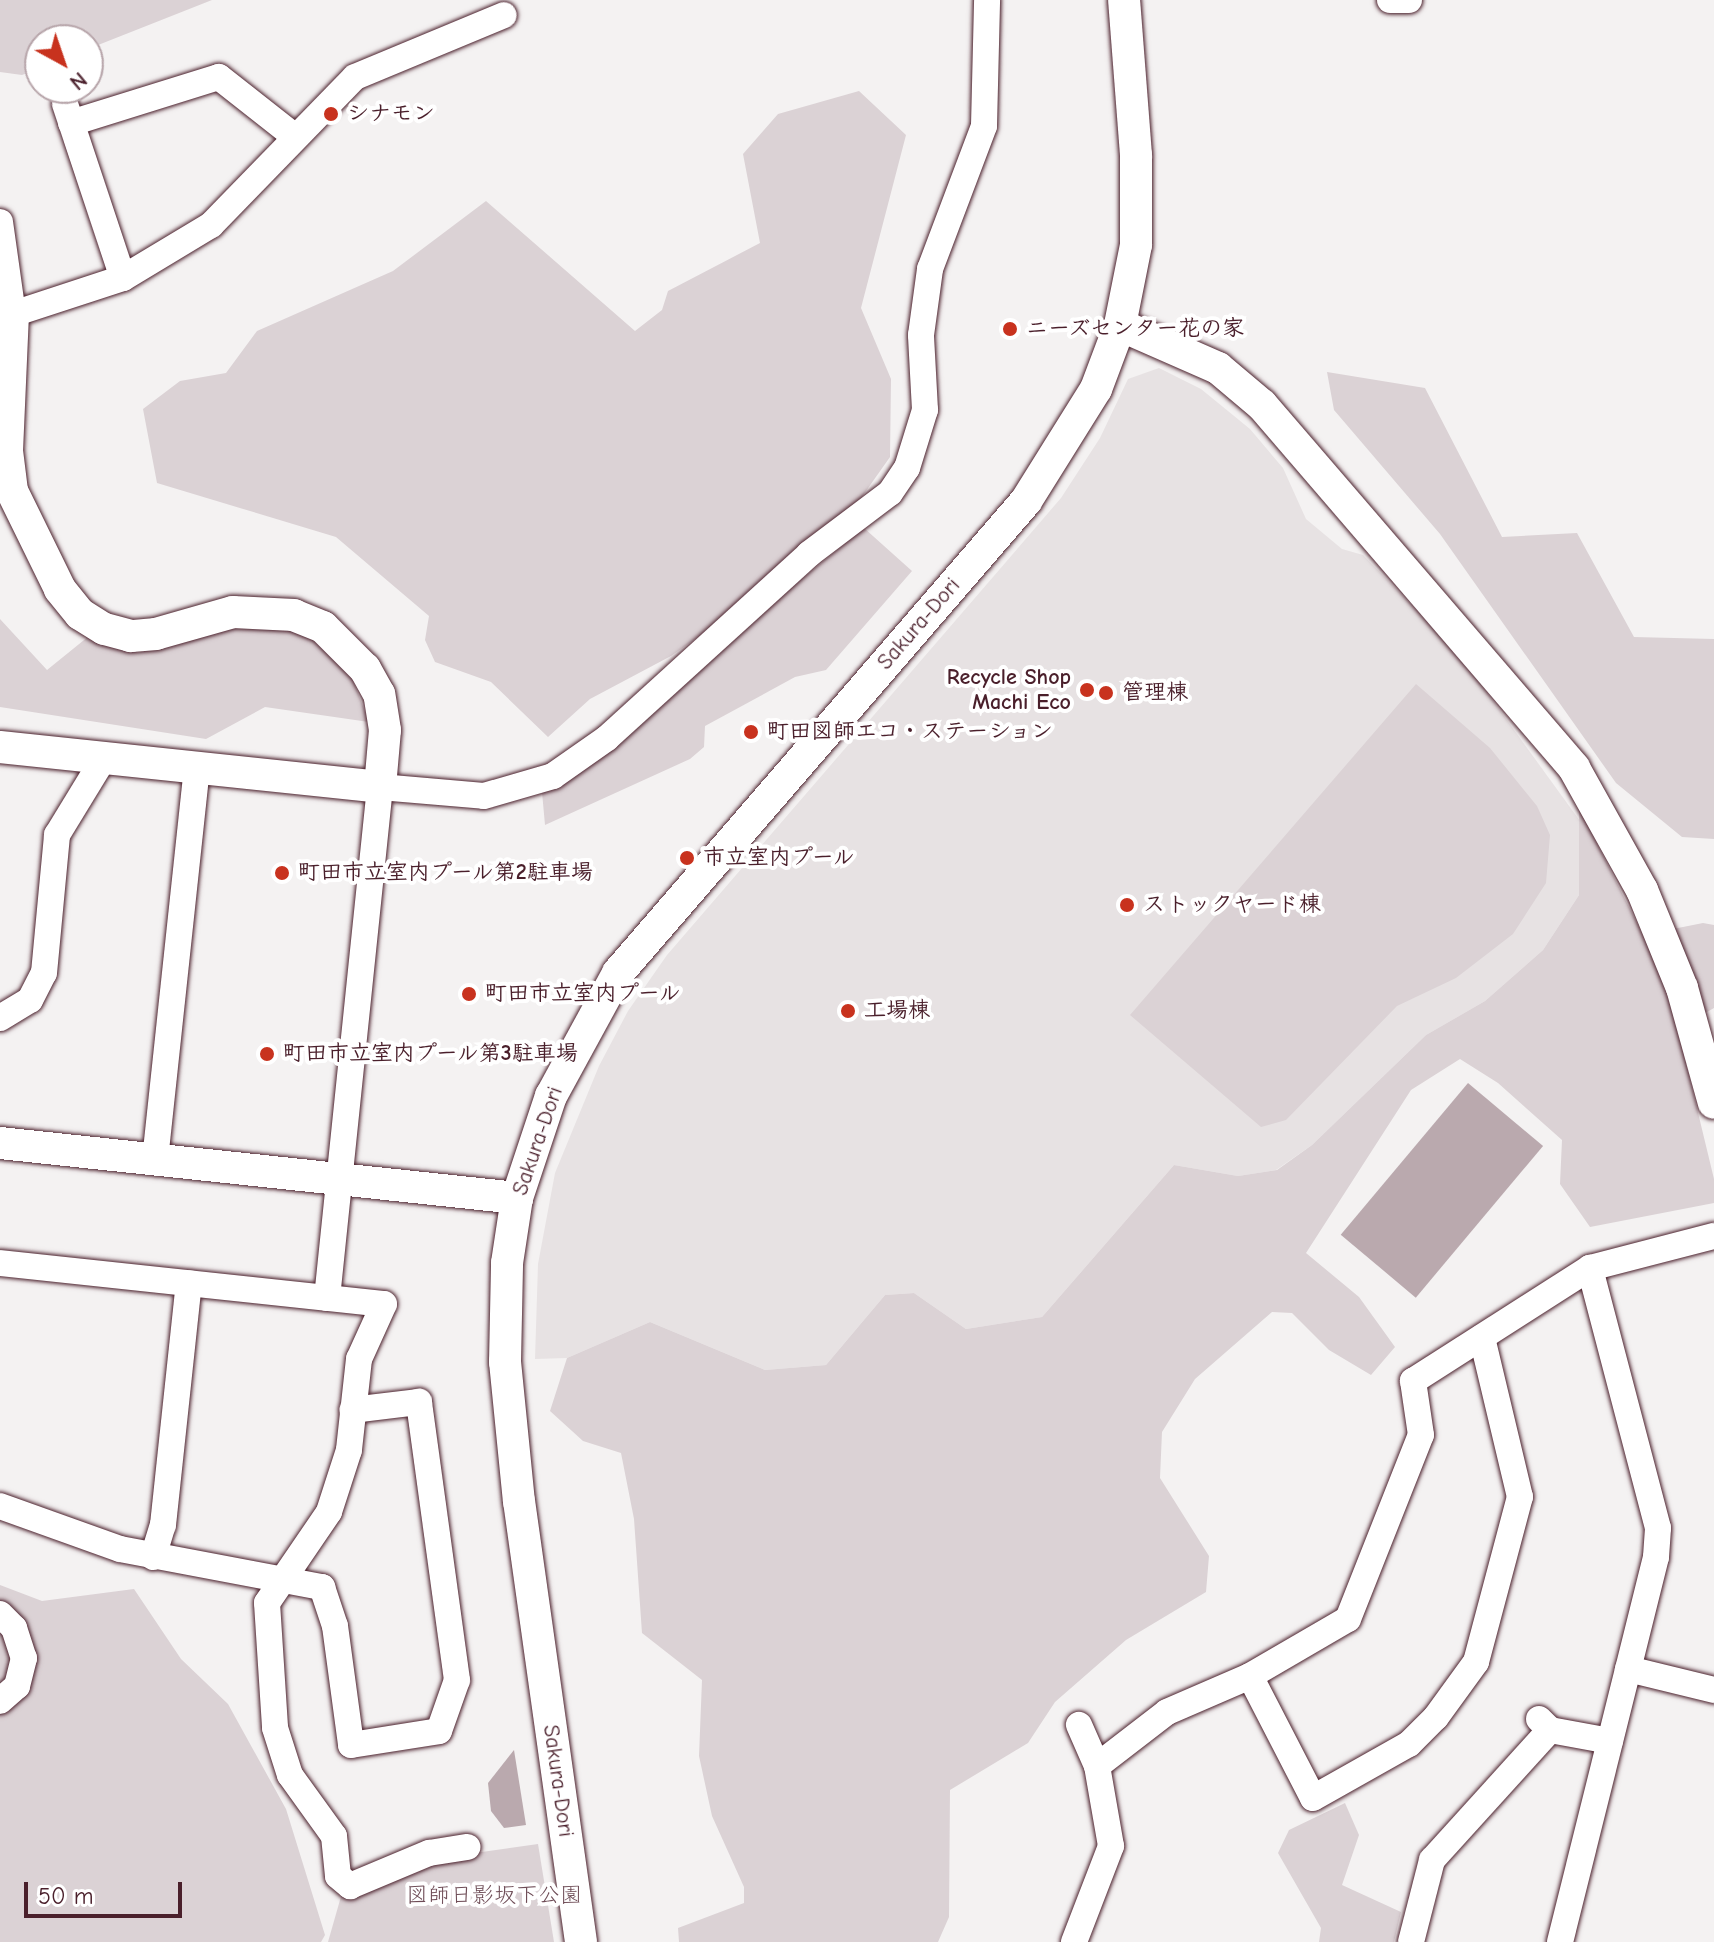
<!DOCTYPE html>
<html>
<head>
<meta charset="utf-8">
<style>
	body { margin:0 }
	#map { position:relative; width:1714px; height:1942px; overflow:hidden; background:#f4f2f2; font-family:"Comic Neue","Klee One",sans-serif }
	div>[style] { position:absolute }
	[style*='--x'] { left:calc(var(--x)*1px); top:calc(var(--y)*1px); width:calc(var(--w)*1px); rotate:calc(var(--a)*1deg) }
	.built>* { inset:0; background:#e7e2e3 }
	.green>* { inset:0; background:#dbd2d5 }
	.water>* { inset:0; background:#baa9ae; transform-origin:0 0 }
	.roads { filter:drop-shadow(0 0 2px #4a1f2b) drop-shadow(0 0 2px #4a1f2b) }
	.minor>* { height:26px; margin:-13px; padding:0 13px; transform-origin:13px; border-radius:13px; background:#fff }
	.tertiary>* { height:32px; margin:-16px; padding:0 16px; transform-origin:16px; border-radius:16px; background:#fff }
	.dots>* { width:22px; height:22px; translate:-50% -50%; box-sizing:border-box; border:4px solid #fff; border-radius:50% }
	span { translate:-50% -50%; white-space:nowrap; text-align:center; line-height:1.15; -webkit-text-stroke:8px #fff; paint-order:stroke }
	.poi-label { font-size:22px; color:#4a1f2b; font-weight:700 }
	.left { translate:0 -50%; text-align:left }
	.right { translate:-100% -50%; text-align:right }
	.street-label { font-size:22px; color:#4a1f2b }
	.park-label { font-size:22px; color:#6e4c56 }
	.north { position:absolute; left:24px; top:24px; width:80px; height:80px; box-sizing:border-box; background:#fff; border:2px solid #b7a5aa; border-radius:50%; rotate:140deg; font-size:22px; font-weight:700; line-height:32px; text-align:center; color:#4a1f2b }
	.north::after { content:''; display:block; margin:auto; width:28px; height:36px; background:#c8321e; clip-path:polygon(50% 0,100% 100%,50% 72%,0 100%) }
	.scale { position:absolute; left:24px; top:1882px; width:158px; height:36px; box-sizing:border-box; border:4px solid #4a1f2b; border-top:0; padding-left:10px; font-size:24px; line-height:28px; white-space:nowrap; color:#4a1f2b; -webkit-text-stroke:6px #fff; paint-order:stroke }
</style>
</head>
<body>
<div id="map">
	<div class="built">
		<div style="clip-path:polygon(1159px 368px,1201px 389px,1250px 429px,1283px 468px,1306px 519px,1342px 549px,1363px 555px,1459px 654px,1580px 821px,1579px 895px,1543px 950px,1485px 1001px,1426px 1035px,1312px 1145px,1276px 1170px,1238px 1176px,1174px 1165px,1042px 1317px,966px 1329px,914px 1293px,885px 1295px,826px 1365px,765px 1370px,650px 1322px,567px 1358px,535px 1359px,538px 1264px,555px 1173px,599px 1066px,628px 1011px,667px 955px,1061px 498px,1100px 438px,1128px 379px)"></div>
	</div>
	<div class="green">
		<div style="clip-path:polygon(0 0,212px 0,88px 49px,88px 40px,40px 40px,40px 68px,22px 75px,0 72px)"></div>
		<div style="clip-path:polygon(859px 91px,906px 135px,861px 308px,891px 379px,890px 457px,854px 508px,739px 608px,671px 656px,590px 699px,548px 737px,491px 682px,435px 662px,425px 640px,429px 616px,336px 537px,157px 483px,143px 409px,180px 381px,226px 373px,257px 331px,393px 271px,486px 201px,635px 331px,662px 310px,668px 291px,760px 243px,743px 154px,778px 114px)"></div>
		<div style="clip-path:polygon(1327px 372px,1425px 388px,1502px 537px,1577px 533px,1634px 637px,1714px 639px,1714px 839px,1682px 837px,1616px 783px,1440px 534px,1334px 410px)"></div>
		<div style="clip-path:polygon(864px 528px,912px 571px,826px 670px,795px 677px,705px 726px,704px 747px,690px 759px,545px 825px,542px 792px)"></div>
		<div style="clip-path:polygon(0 619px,47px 670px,89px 636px,138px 653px,249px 623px,296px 629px,347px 665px,369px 722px,265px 707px,206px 739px,0 707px)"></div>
		<div style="clip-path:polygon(1416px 684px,1490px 748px,1537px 806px,1550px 835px,1546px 883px,1513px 934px,1456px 978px,1397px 1006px,1286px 1120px,1261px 1127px,1130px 1015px)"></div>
		<div style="clip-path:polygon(1579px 808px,1643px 935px,1703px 923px,1714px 925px,1714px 1008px,1682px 1026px,1680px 1038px,1714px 1179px,1714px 1203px,1590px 1227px,1560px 1184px,1562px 1140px,1498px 1083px,1460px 1059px,1411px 1090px,1306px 1253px,1359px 1297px,1395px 1347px,1371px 1375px,1329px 1350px,1292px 1313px,1272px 1312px,1195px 1379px,1162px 1432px,1160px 1478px,1209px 1556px,1206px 1592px,1126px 1640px,1055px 1702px,1028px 1743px,950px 1790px,949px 1917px,938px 1942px,679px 1942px,678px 1928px,744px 1903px,744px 1887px,712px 1816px,699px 1756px,702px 1680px,642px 1633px,634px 1519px,621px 1453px,583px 1441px,550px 1411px,567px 1358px,650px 1322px,765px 1370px,826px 1365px,885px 1295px,914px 1293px,966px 1329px,1042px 1317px,1174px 1165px,1238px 1176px,1277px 1170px,1312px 1145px,1426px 1035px,1485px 1001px,1543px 950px,1579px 895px)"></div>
		<div style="clip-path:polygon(0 1585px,42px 1601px,134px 1589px,181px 1659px,228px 1704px,286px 1809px,325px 1935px,321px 1942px,0 1942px)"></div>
		<div style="clip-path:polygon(1345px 1803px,1359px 1835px,1342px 1885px,1401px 1912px,1394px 1942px,1319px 1942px,1321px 1928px,1278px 1853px,1289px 1830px)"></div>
		<div style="clip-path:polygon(538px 1844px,554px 1942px,328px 1942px,342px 1893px,418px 1861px)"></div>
	</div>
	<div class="water">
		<div style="left:1468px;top:1083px;width:98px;height:198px;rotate:40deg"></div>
		<div style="clip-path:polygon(514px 1750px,526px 1825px,504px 1828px,491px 1811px,488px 1783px)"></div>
	</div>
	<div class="roads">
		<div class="minor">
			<div style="--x:1390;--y:0;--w:19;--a:0"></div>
			<div style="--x:65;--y:104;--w:183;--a:71.6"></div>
			<div style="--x:71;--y:123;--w:155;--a:-17.3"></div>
			<div style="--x:219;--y:77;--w:95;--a:38.2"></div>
			<div style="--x:0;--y:222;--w:93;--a:82"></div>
			<div style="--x:0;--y:312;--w:13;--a:9"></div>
			<div style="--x:13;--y:314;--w:116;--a:-18.1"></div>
			<div style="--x:123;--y:278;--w:103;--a:-31.1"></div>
			<div style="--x:211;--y:225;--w:206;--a:-45.8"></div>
			<div style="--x:355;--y:77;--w:161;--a:-22.6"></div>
			<div style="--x:0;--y:1018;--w:35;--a:-31"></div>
			<div style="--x:30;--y:1000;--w:30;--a:-63"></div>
			<div style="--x:44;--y:973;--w:139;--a:-84.6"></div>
			<div style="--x:57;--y:835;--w:90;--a:-58.6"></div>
			<div style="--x:155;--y:1160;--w:394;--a:-83.9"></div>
			<div style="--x:0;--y:1263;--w:386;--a:6.1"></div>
			<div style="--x:384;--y:1304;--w:60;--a:114.4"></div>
			<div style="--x:359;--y:1359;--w:92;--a:96.3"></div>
			<div style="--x:349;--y:1450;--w:65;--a:107.9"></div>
			<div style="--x:329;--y:1512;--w:110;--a:124.3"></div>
			<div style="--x:267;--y:1603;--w:125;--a:86.3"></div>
			<div style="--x:275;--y:1728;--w:49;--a:72.3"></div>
			<div style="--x:290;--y:1775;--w:75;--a:54.2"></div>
			<div style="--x:334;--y:1836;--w:40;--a:84.3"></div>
			<div style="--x:338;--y:1876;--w:16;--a:40"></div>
			<div style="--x:350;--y:1886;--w:86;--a:-22.7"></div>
			<div style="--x:429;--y:1853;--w:39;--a:-9"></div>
			<div style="--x:327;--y:1298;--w:514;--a:-84.08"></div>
			<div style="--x:380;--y:787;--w:104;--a:4.9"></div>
			<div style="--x:484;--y:796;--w:72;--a:-16.2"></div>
			<div style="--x:553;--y:776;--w:66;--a:-35.1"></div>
			<div style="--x:607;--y:738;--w:273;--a:-42.3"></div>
			<div style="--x:809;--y:554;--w:101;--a:-37"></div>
			<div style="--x:890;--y:493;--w:30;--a:-56"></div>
			<div style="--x:907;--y:468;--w:61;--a:-72.8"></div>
			<div style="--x:925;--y:410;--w:75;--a:-93.1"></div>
			<div style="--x:921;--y:335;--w:67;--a:-82.2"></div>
			<div style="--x:930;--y:269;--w:153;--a:-69.3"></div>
			<div style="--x:984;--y:126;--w:126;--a:-88.6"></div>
			<div style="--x:0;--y:1506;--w:127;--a:19.7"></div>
			<div style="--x:120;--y:1549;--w:206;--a:10.7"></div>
			<div style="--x:322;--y:1587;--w:41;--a:71.6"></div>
			<div style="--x:335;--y:1626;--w:120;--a:82.3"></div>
			<div style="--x:351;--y:1745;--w:89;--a:-9"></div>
			<div style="--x:439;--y:1731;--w:54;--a:-70.6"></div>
			<div style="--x:457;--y:1680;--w:281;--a:-97.8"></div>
			<div style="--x:419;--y:1402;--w:67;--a:173.2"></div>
			<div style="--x:153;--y:1557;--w:34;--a:-73"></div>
			<div style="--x:163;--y:1525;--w:243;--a:-83.9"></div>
			<div style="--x:0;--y:1614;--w:20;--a:45"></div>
			<div style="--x:14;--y:1628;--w:32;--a:72"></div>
			<div style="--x:24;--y:1658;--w:29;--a:104"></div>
			<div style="--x:17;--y:1686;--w:23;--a:139"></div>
			<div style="--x:1628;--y:1669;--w:89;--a:13.7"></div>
			<div style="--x:1250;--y:1676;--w:137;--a:62.7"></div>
			<div style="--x:1313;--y:1798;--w:110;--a:-29.4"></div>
			<div style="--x:1409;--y:1744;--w:38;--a:-45"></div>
			<div style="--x:1436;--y:1717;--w:68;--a:-54"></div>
			<div style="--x:1476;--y:1662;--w:171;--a:-75.1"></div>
			<div style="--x:1520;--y:1497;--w:164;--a:-103.4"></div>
			<div style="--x:1539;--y:1719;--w:16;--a:45"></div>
			<div style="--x:1550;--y:1730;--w:61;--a:10.4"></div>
			<div style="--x:1097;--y:1766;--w:88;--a:-37.6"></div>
			<div style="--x:1167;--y:1712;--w:90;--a:-23.4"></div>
			<div style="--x:1250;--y:1676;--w:113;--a:-30.2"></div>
			<div style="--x:1348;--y:1619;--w:198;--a:-68.4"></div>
			<div style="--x:1421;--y:1435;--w:55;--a:-98.4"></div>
			<div style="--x:1413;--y:1381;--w:210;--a:-32.6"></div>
			<div style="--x:1590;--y:1268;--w:128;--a:-14.5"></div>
			<div style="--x:1074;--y:1942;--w:103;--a:-68.9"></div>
			<div style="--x:1111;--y:1846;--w:81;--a:-99.9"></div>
			<div style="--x:1097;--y:1766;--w:45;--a:-113.7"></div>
			<div style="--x:1411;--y:1942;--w:85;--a:-75.6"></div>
			<div style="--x:1432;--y:1860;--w:176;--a:-47.8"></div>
			<div style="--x:1560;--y:1942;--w:397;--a:-76"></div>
			<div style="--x:1656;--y:1557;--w:29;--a:-86"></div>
			<div style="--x:1658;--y:1528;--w:269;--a:-104.7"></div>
		</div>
		<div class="tertiary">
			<div style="--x:1120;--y:325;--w:107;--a:23.7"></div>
			<div style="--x:1218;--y:368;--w:57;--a:40.1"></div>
			<div style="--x:1262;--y:405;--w:479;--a:49.3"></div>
			<div style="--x:1574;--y:768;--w:140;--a:60.9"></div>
			<div style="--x:1642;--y:890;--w:106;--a:67.8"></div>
			<div style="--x:1682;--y:988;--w:119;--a:74.5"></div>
			<div style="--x:0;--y:747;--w:382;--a:6"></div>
			<div style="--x:380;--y:787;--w:57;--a:-85"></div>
			<div style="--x:385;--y:730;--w:36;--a:-99"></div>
			<div style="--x:379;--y:694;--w:29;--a:-119"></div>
			<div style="--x:365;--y:669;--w:59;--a:-135"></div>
			<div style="--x:323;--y:627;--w:31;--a:-158"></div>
			<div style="--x:294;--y:615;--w:61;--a:-177.2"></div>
			<div style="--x:233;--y:612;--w:80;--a:164.1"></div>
			<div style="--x:156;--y:634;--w:25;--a:175"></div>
			<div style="--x:131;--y:636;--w:28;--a:-165"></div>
			<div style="--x:104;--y:629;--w:28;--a:-148"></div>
			<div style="--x:80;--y:614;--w:32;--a:-129"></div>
			<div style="--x:60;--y:589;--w:109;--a:-116.1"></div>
			<div style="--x:12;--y:491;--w:40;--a:-97.1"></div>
			<div style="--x:7;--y:451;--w:137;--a:-87.5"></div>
			<div style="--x:0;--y:1143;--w:520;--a:6.07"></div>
			<div style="--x:581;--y:1942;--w:444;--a:-98"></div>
			<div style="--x:519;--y:1502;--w:141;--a:-95.7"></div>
			<div style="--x:505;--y:1362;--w:99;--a:-88.8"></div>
			<div style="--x:507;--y:1263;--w:66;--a:-81.3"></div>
			<div style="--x:517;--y:1198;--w:108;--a:-71.6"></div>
			<div style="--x:551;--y:1096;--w:140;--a:-61.4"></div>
			<div style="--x:618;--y:973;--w:624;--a:-49.16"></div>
			<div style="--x:1026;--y:501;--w:132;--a:-58"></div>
			<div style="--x:1096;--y:389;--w:68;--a:-69.4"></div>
			<div style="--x:1120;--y:325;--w:82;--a:-78.7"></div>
			<div style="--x:1136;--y:245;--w:90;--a:-90"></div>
			<div style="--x:1136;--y:155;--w:155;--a:-94.4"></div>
		</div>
	</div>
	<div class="dots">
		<div style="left:331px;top:114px;background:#c8321e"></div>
		<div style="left:1010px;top:329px;background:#c8321e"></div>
		<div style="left:1087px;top:690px;background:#c8321e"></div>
		<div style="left:1106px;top:693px;background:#c8321e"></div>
		<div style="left:751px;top:732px;background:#c8321e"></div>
		<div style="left:687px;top:858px;background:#c8321e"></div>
		<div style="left:282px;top:873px;background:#c8321e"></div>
		<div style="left:1127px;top:905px;background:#c8321e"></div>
		<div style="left:469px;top:994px;background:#c8321e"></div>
		<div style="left:848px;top:1011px;background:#c8321e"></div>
		<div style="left:267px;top:1054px;background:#c8321e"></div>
	</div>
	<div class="poi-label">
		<span class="left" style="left:347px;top:114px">シナモン</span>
		<span class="left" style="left:1026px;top:329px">ニーズセンター花の家</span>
		<span class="right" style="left:1071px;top:690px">Recycle Shop<br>Machi Eco</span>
		<span class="left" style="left:1122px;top:693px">管理棟</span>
		<span class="left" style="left:767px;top:732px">町田図師エコ・ステーション</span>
		<span class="left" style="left:703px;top:858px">市立室内プール</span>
		<span class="left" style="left:298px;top:873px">町田市立室内プール第2駐車場</span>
		<span class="left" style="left:1143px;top:905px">ストックヤード棟</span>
		<span class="left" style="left:485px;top:994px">町田市立室内プール</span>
		<span class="left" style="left:864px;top:1011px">工場棟</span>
		<span class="left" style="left:283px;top:1054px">町田市立室内プール第3駐車場</span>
	</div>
	<div class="street-label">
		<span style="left:919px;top:624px;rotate:-49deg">Sakura-Dori</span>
		<span style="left:538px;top:1141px;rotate:-71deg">Sakura-Dori</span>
		<span style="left:558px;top:1781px;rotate:82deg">Sakura-Dori</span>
	</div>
	<div class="park-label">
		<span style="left:494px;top:1896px">図師日影坂下公園</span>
	</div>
	<div class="north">N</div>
	<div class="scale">50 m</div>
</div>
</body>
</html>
